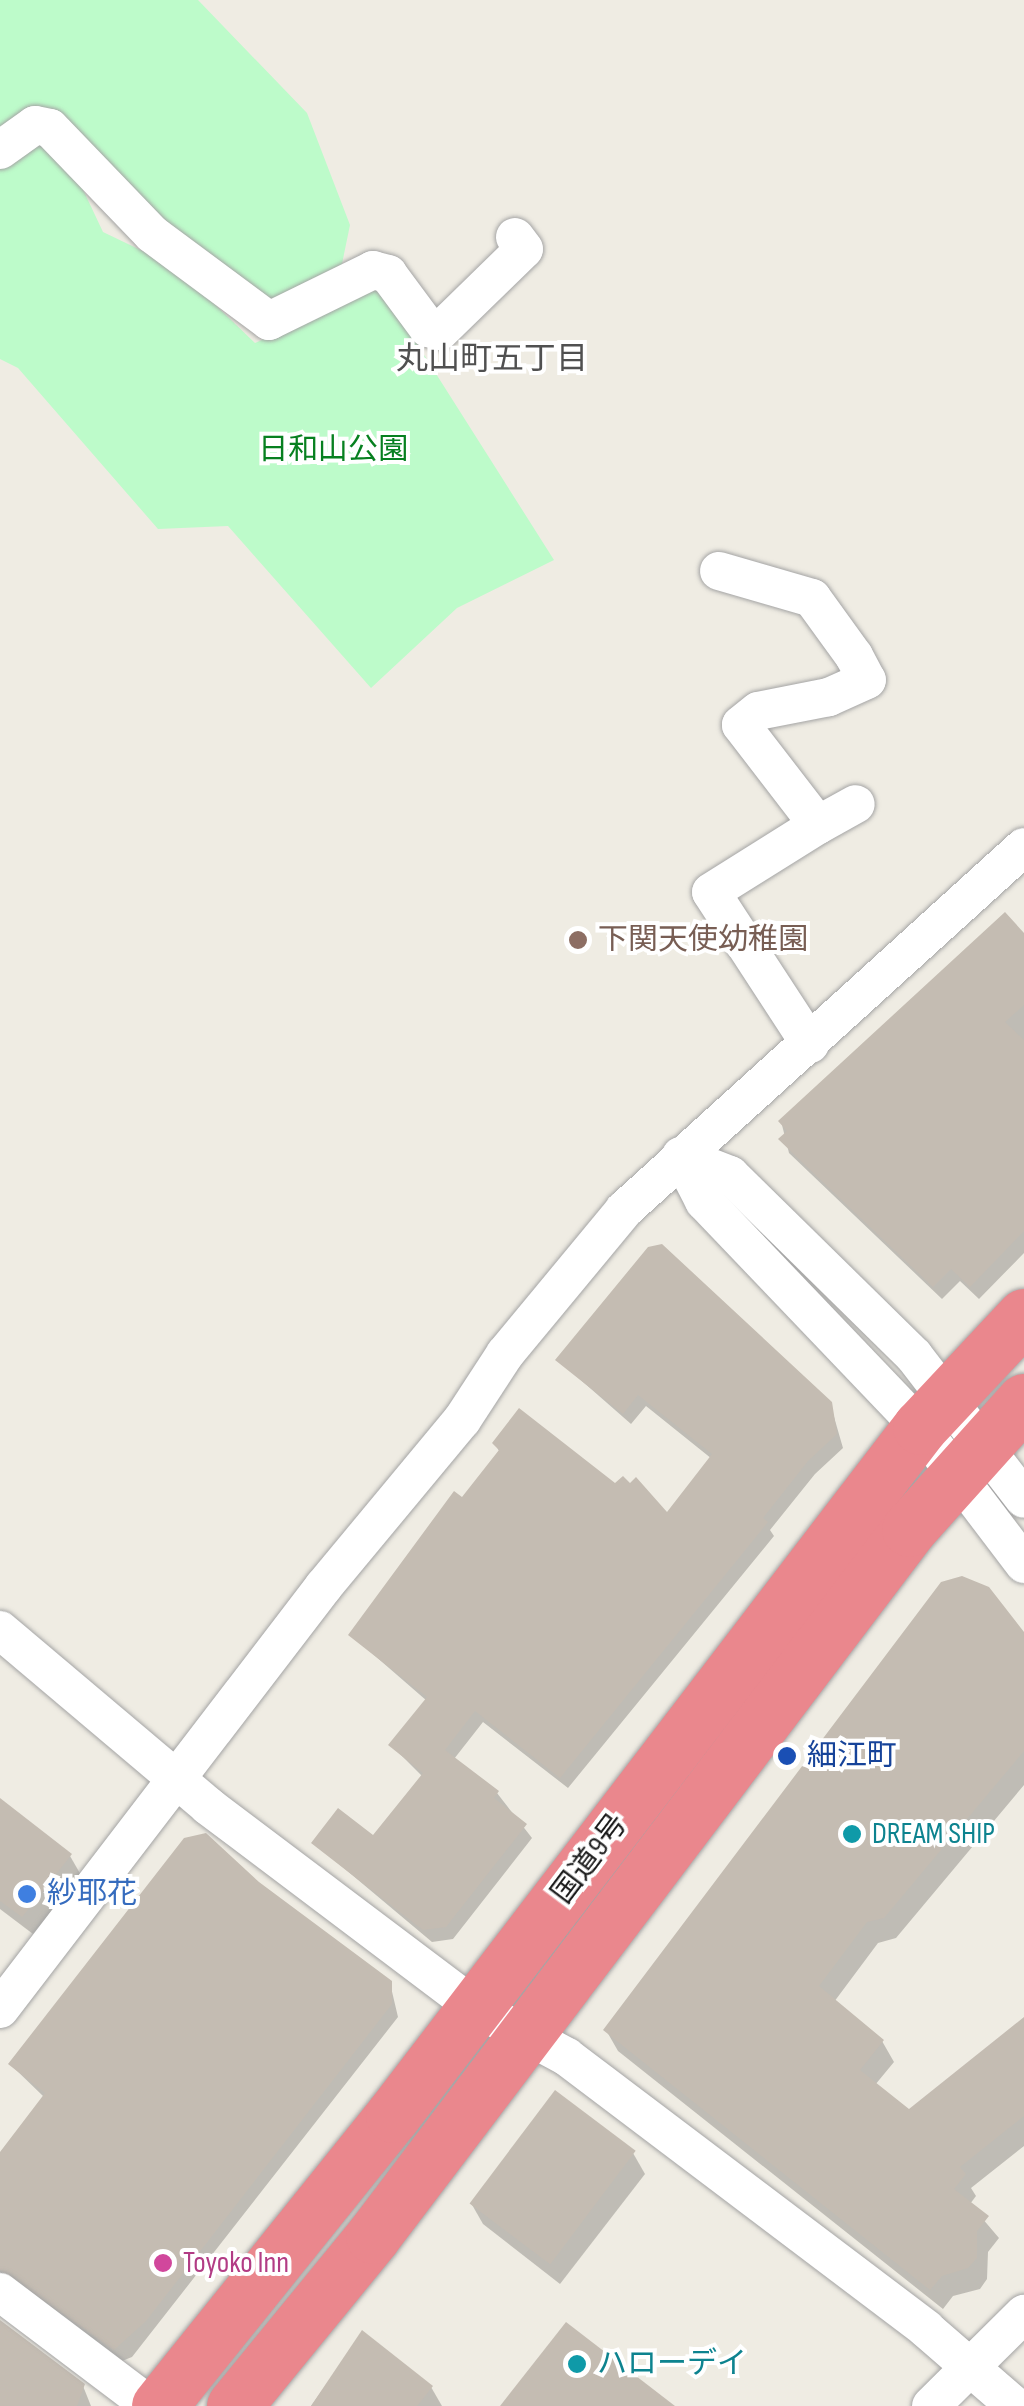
<!DOCTYPE html>
<html>
<head>
<meta charset="utf-8">
<style>
	body { margin:0 }
	#map { position:relative; width:1024px; height:2406px; overflow:hidden; background:#efece3; font-family:"Sofia Sans Condensed","Noto Sans JP",sans-serif }
	div>[style] { position:absolute }
	[style*='--x'] { left:calc(var(--x)*1px); top:calc(var(--y)*1px); width:calc(var(--w)*1px); rotate:calc(var(--a)*1deg) }
	.park>* { inset:0; background:#bdfbca }
	.shadow>* { inset:0; background:#0003 }
	.building>* { inset:0; background:#c4bcb2; transform-origin:0 0 }
	.roads { filter:drop-shadow(0 0 2px #a4a4a4) drop-shadow(0 0 2px #a4a4a4) }
	.minor>* { height:38px; margin:-19px; padding:0 19px; transform-origin:19px; border-radius:19px; background:#fff }
	.highway>* { height:55px; margin:-27.5px; padding:0 27.5px; transform-origin:27.5px; border-radius:27.5px; background:#ea878d }
	.dots>* { width:28px; height:28px; translate:-50% -50%; box-sizing:border-box; border:5px solid #fff; border-radius:50% }
	span { translate:-50% -50%; white-space:nowrap; text-align:center; line-height:1.15; -webkit-text-stroke:8px #fff; paint-order:stroke }
	.park-label { font-size:30px; color:#078020 }
	.education-label { font-size:30px; color:#785e54 }
	.left { translate:0 -50%; text-align:left }
	.transit-label { font-size:30px; color:#164399 }
	.culture-label { font-size:30px; color:#0d838f }
	.street-label { font-size:30px; color:#1d1d1d }
	.shop-label { font-size:30px; color:#366cbe }
	.hotel-label { font-size:30px; color:#b23c85 }
	.neighbourhood-label { font-size:32px; color:#505050 }
</style>
</head>
<body>
<div id="map">
	<div class="park">
		<div style="clip-path:polygon(0 0,198px 0,307px 113px,350px 225px,337px 288px,282px 317px,67px 142px,0 150px)"></div>
		<div style="clip-path:polygon(31px 134px,62px 145px,103px 232px,176px 267px,255px 343px,381px 287px,554px 560px,457px 608px,371px 688px,228px 526px,158px 529px,18px 368px,0 359px,0 169px)"></div>
	</div>
	<div class="shadow">
		<div style="clip-path:polygon(1024px 936px,1024px 1253px,979px 1299px,960px 1281px,942px 1299px,789px 1153px,781px 1121px)"></div>
		<div style="clip-path:polygon(558px 1360px,830px 1403px,843px 1448px,815px 1474px,770px 1530px,774px 1536px,568px 1788px,483px 1722px,454px 1759px,497px 1793px,532px 1838px,453px 1939px,432px 1942px,314px 1843px,374px 1839px,423px 1777px,392px 1746px,427px 1701px,351px 1635px,500px 1453px,495px 1443px,615px 1486px,667px 1516px,712px 1459px,646px 1406px,631px 1424px)"></div>
		<div style="clip-path:polygon(1024px 1636px,1024px 1785px,896px 1938px,878px 1943px,834px 2002px,882px 2041px,894px 2062px,875px 2085px,909px 2112px,1024px 2020px,1024px 2146px,971px 2188px,976px 2196px,970px 2204px,999px 2238px,988px 2252px,987px 2279px,980px 2289px,953px 2296px,943px 2309px,618px 2051px,606px 2030px)"></div>
		<div style="clip-path:polygon(0 1801px,70px 1856px,81px 1875px,33px 1934px,0 1909px)"></div>
		<div style="clip-path:polygon(257px 1883px,390px 1983px,398px 2017px,132px 2357px,122px 2361px,0 2285px,0 2153px,44px 2097px,11px 2065px)"></div>
		<div style="clip-path:polygon(633px 2153px,645px 2174px,560px 2284px,483px 2224px,471px 2203px)"></div>
		<div style="clip-path:polygon(0 2323px,83px 2386px,91px 2406px,0 2406px)"></div>
		<div style="clip-path:polygon(362px 2334px,431px 2387px,442px 2406px,311px 2406px)"></div>
	</div>
	<div class="building">
		<div style="clip-path:polygon(1005px 912px,1024px 933px,1024px 1005px,1005px 1022px,1024px 1040px,1024px 1231px,970px 1287px,951px 1269px,933px 1287px,778px 1139px,787px 1131px,778px 1121px)"></div>
		<div style="clip-path:polygon(662px 1244px,832px 1402px,837px 1434px,808px 1461px,763px 1518px,768px 1522px,560px 1778px,475px 1711px,445px 1750px,499px 1791px,494px 1798px,527px 1824px,446px 1927px,423px 1930px,311px 1843px,338px 1808px,373px 1835px,423px 1773px,388px 1745px,427px 1697px,348px 1635px,454px 1491px,462px 1497px,499px 1450px,492px 1443px,519px 1408px,615px 1483px,623px 1476px,630px 1483px,636px 1477px,667px 1512px,712px 1454px,638px 1395px,623px 1414px,555px 1360px,648px 1247px)"></div>
		<div style="clip-path:polygon(962px 1576px,989px 1587px,1024px 1632px,1024px 1751px,884px 1918px,867px 1922px,819px 1986px,884px 2040px,860px 2070px,909px 2109px,1024px 2017px,1024px 2116px,960px 2167px,966px 2174px,954px 2189px,989px 2216px,977px 2231px,977px 2258px,968px 2268px,942px 2276px,930px 2290px,603px 2030px,941px 1582px)"></div>
		<div style="clip-path:polygon(0 1798px,72px 1854px,22px 1917px,0 1901px)"></div>
		<div style="clip-path:polygon(206px 1833px,259px 1882px,392px 1981px,392px 2004px,146px 2321px,114px 2350px,0 2270px,0 2152px,45px 2093px,8px 2064px,184px 1838px)"></div>
		<div style="left:555px;top:2090px;width:101px;height:142px;rotate:37deg"></div>
		<div style="clip-path:polygon(0 2320px,85px 2384px,77px 2406px,0 2406px)"></div>
		<div style="clip-path:polygon(566px 2322px,675px 2406px,500px 2406px)"></div>
		<div style="clip-path:polygon(362px 2330px,433px 2386px,417px 2406px,311px 2406px)"></div>
	</div>
	<div class="roads">
		<div class="minor">
			<div style="--x:0;--y:150;--w:43;--a:-35.5"></div>
			<div style="--x:35;--y:125;--w:15;--a:11"></div>
			<div style="--x:50;--y:128;--w:147;--a:46.1"></div>
			<div style="--x:152;--y:234;--w:146;--a:36.6"></div>
			<div style="--x:269;--y:321;--w:116;--a:-26.1"></div>
			<div style="--x:373;--y:270;--w:16;--a:15"></div>
			<div style="--x:388;--y:274;--w:67;--a:53.5"></div>
			<div style="--x:428;--y:328;--w:12;--a:14"></div>
			<div style="--x:440;--y:331;--w:117;--a:-44.3"></div>
			<div style="--x:524;--y:249;--w:15;--a:-127"></div>
			<div style="--x:719;--y:571;--w:97;--a:16.2"></div>
			<div style="--x:812;--y:598;--w:72;--a:54.1"></div>
			<div style="--x:854;--y:656;--w:27;--a:62"></div>
			<div style="--x:867;--y:680;--w:42;--a:155.9"></div>
			<div style="--x:829;--y:697;--w:72;--a:168.8"></div>
			<div style="--x:758;--y:711;--w:22;--a:141"></div>
			<div style="--x:741;--y:725;--w:126;--a:52.4"></div>
			<div style="--x:818;--y:825;--w:43;--a:-28.9"></div>
			<div style="--x:810;--y:1044;--w:181;--a:-123.1"></div>
			<div style="--x:711;--y:892;--w:126;--a:-32.1"></div>
			<div style="--x:681;--y:1156;--w:51;--a:62.9"></div>
			<div style="--x:704;--y:1201;--w:313;--a:46.3"></div>
			<div style="--x:920;--y:1427;--w:172;--a:52.8"></div>
			<div style="--x:681;--y:1156;--w:53;--a:21.2"></div>
			<div style="--x:730;--y:1175;--w:258;--a:44.5"></div>
			<div style="--x:914;--y:1356;--w:180;--a:52.4"></div>
			<div style="--x:0;--y:1630;--w:272;--a:40.2"></div>
			<div style="--x:208;--y:1806;--w:336;--a:37"></div>
			<div style="--x:476;--y:2008;--w:103;--a:28.3"></div>
			<div style="--x:567;--y:2057;--w:450;--a:37.1"></div>
			<div style="--x:926;--y:2329;--w:118;--a:40.9"></div>
			<div style="--x:0;--y:2009;--w:533;--a:-52.55"></div>
			<div style="--x:324;--y:1586;--w:216;--a:-50.3"></div>
			<div style="--x:462;--y:1420;--w:79;--a:-56.9"></div>
			<div style="--x:505;--y:1354;--w:187;--a:-50.4"></div>
			<div style="--x:624;--y:1210;--w:540;--a:-42.22"></div>
			<div style="--x:0;--y:2292;--w:189;--a:37.1"></div>
			<div style="--x:931;--y:2406;--w:131;--a:-44.7"></div>
		</div>
		<div class="highway">
			<div style="--x:159;--y:2406;--w:373;--a:-51.2"></div>
			<div style="--x:393;--y:2115;--w:867;--a:-52.55"></div>
			<div style="--x:920;--y:1427;--w:152;--a:-46.9"></div>
			<div style="--x:234;--y:2406;--w:220;--a:-50.7"></div>
			<div style="--x:373;--y:2236;--w:887;--a:-52.83"></div>
			<div style="--x:909;--y:1529;--w:172;--a:-48.1"></div>
		</div>
	</div>
	<div class="dots">
		<div style="left:578px;top:940px;background:#8d6e63"></div>
		<div style="left:787px;top:1756px;background:#1a4fb4"></div>
		<div style="left:852px;top:1834px;background:#0f9aa8"></div>
		<div style="left:27px;top:1894px;background:#3f7fe0"></div>
		<div style="left:163px;top:2263px;background:#d1479c"></div>
		<div style="left:577px;top:2364px;background:#0f9aa8"></div>
	</div>
	<div class="park-label">
		<span style="left:333px;top:450px">日和山公園</span>
	</div>
	<div class="education-label">
		<span class="left" style="left:598px;top:940px">下関天使幼稚園</span>
	</div>
	<div class="transit-label">
		<span class="left" style="left:807px;top:1756px">細江町</span>
	</div>
	<div class="culture-label">
		<span class="left" style="left:872px;top:1834px">DREAM SHIP</span>
		<span class="left" style="left:597px;top:2364px">ハローデイ</span>
	</div>
	<div class="street-label">
		<span style="left:590px;top:1859px;rotate:-53deg">国道9号</span>
	</div>
	<div class="shop-label">
		<span class="left" style="left:47px;top:1894px">紗耶花</span>
	</div>
	<div class="hotel-label">
		<span class="left" style="left:183px;top:2263px">Toyoko Inn</span>
	</div>
	<div class="neighbourhood-label">
		<span style="left:492px;top:360px">丸山町五丁目</span>
	</div>
</div>
</body>
</html>
